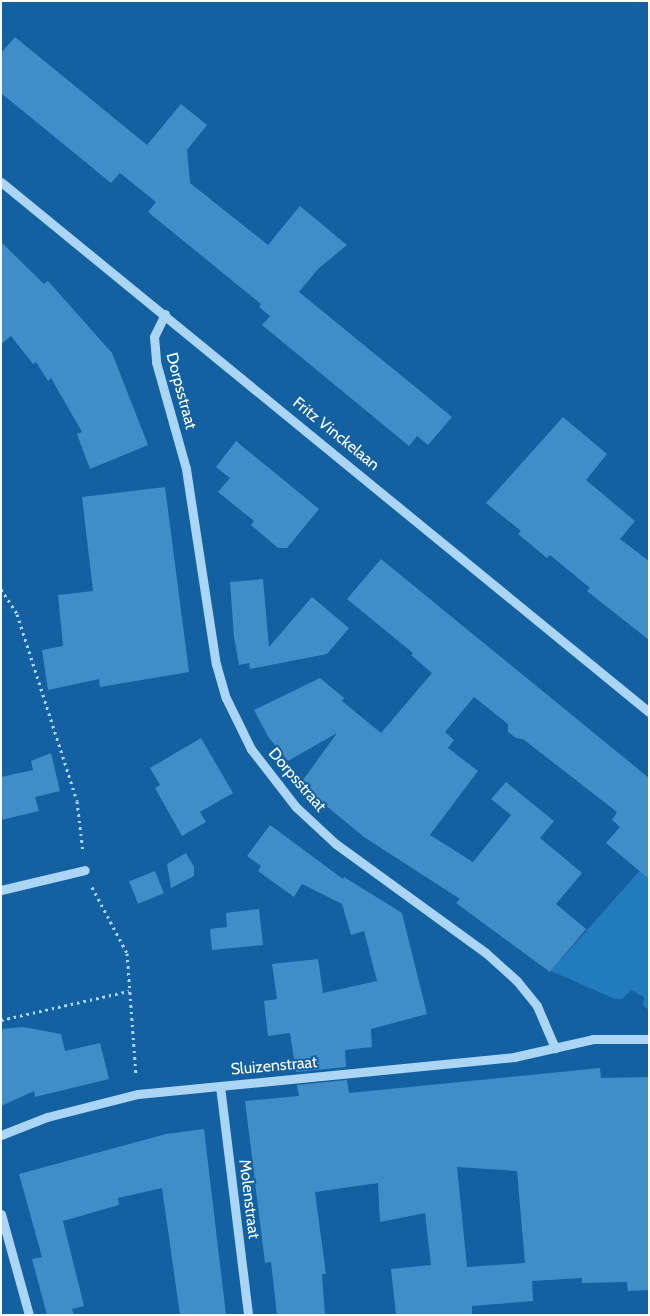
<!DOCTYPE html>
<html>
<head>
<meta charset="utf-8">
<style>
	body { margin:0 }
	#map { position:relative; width:650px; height:1316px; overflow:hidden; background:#1361a0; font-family:Cabin,sans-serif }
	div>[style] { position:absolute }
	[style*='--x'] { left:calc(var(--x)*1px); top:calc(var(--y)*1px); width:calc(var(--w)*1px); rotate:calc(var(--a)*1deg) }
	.green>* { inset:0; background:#217bbd }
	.building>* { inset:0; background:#408dc8; transform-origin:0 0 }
	.path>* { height:3px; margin-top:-1.5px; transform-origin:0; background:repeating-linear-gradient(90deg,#abd5f4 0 2.5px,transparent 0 6.5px) }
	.minor>* { height:9px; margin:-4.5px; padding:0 4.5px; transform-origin:4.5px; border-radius:4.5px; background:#abd5f4 }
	span { translate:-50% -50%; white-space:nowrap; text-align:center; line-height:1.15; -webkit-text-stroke:4px #1361a0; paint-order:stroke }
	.street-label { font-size:16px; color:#fff }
	.frame { position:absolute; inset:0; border:2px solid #fff; pointer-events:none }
</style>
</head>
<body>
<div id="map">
	<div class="green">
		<div style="clip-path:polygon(649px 860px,649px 1010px,643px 1006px,644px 997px,631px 990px,622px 999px,615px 999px,551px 971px)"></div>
	</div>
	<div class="building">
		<div style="clip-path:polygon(15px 37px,147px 145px,181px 104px,207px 125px,187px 150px,190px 183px,268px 245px,300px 206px,347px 245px,318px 269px,299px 292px,452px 417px,428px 445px,417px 436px,409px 446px,262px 325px,270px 316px,259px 307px,261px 304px,148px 212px,156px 202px,120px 173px,111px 183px,1px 93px,1px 53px)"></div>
		<div style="clip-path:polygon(1px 242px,44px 284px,48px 281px,112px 353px,148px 445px,90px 469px,77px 434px,82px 432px,51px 378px,48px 381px,36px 362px,33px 364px,11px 336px,1px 344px)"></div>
		<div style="clip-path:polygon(563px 417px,607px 454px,586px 480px,635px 521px,620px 539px,649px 561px,649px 640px,587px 591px,590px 588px,550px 555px,547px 558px,518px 534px,521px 531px,486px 503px)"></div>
		<div style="clip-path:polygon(236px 441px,319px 509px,287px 548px,278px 548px,251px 525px,254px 521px,218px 492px,230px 478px,216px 467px)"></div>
		<div style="clip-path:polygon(165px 487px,189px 672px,100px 687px,99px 679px,48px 690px,42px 650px,63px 646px,58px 595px,93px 591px,82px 497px)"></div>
		<div style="clip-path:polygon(381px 559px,649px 778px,649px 879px,606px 843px,620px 827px,612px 820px,617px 812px,523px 739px,516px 738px,508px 732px,508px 724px,474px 697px,445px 732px,454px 740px,448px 748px,478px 771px,430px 835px,473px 862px,511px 815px,491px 799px,506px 782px,554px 821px,540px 838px,582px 873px,556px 904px,586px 929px,550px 972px,456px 903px,460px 899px,364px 837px,318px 799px,303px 780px,337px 733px,288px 761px,269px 738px,254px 710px,320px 678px,344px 698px,342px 701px,381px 733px,432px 673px,411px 655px,413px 653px,347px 599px)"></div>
		<div style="clip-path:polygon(263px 579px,269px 647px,312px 597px,349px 628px,327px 654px,250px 669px,249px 663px,239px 665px,234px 637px,230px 582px)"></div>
		<div style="clip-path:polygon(201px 738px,233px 793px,200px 812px,206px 822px,182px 836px,155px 788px,160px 785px,150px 768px)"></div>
		<div style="clip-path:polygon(51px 753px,60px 791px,35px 797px,39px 811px,1px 820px,1px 777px,33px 770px,31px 761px)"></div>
		<div style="clip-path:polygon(270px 825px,343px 879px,344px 877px,402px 913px,427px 1014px,371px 1029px,372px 1047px,345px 1050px,346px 1067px,296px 1072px,290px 1033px,268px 1036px,264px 1001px,277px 999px,272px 964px,318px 959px,323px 993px,377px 981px,364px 931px,351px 935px,342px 904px,302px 884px,294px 897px,258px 871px,261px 866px,247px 856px)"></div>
		<div style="clip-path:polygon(186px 853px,194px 867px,194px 876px,171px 888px,167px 864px)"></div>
		<div style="left:155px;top:871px;width:24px;height:28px;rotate:68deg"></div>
		<div style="clip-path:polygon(259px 909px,263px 945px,212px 950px,210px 929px,227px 927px,226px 913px)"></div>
		<div style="clip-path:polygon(23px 1027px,61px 1034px,65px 1051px,100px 1043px,109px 1079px,35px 1097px,34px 1091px,1px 1106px,1px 1029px)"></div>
		<div style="clip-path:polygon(evenodd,600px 1068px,601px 1078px,649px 1077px,649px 1290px,628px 1291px,627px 1282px,582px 1283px,582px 1278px,532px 1281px,533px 1301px,472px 1306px,472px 1315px,396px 1315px,391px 1269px,431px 1265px,425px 1213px,380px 1222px,378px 1183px,315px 1192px,326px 1274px,322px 1274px,325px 1315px,277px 1315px,271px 1262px,265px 1263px,245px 1101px,299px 1096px,297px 1085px,347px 1080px,349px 1093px,600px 1068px,457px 1167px,517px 1171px,525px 1263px,467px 1267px,457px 1167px)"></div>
		<div style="clip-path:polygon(204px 1129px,226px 1315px,180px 1315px,162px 1188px,118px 1198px,119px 1205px,63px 1221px,84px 1306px,72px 1309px,74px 1315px,47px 1315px,32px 1259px,42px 1257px,19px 1174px,166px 1134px)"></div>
	</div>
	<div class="path">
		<div style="--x:1;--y:589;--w:30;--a:57"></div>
		<div style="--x:17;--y:614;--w:196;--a:72.2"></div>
		<div style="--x:77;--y:801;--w:51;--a:83.3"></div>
		<div style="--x:92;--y:887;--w:75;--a:62.1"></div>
		<div style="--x:127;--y:953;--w:123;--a:85.8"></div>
		<div style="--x:1;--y:1020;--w:131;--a:-12.8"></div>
	</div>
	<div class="minor">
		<div style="--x:1;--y:182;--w:837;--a:39.28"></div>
		<div style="--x:165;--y:314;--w:25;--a:116"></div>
		<div style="--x:154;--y:337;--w:25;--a:85"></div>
		<div style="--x:156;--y:362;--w:111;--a:74.3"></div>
		<div style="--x:186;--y:469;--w:197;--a:81.3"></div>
		<div style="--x:216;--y:664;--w:35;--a:74"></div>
		<div style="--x:226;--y:698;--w:57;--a:63.9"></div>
		<div style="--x:251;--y:749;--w:73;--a:52.2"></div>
		<div style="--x:296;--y:807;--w:54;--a:42.8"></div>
		<div style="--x:336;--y:844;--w:185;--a:36"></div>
		<div style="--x:486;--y:953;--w:42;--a:42.1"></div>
		<div style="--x:517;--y:981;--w:32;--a:51"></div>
		<div style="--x:537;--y:1006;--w:46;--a:66.8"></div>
		<div style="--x:1;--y:890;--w:86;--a:-13.4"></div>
		<div style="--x:220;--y:1086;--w:231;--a:83"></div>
		<div style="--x:1;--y:1135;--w:49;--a:-21.4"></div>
		<div style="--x:47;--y:1117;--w:94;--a:-14.2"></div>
		<div style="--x:138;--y:1094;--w:378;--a:-5.6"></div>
		<div style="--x:514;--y:1057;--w:81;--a:-12.8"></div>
		<div style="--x:593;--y:1039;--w:56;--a:0"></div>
		<div style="--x:1;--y:1214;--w:105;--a:74.5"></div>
	</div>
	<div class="street-label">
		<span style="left:181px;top:391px;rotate:75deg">Dorpsstraat</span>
		<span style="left:336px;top:434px;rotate:39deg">Fritz Vinckelaan</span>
		<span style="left:297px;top:780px;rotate:49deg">Dorpsstraat</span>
		<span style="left:274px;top:1066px;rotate:-5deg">Sluizenstraat</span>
		<span style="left:249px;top:1199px;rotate:83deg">Molenstraat</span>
	</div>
	<div class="frame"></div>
</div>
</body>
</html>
